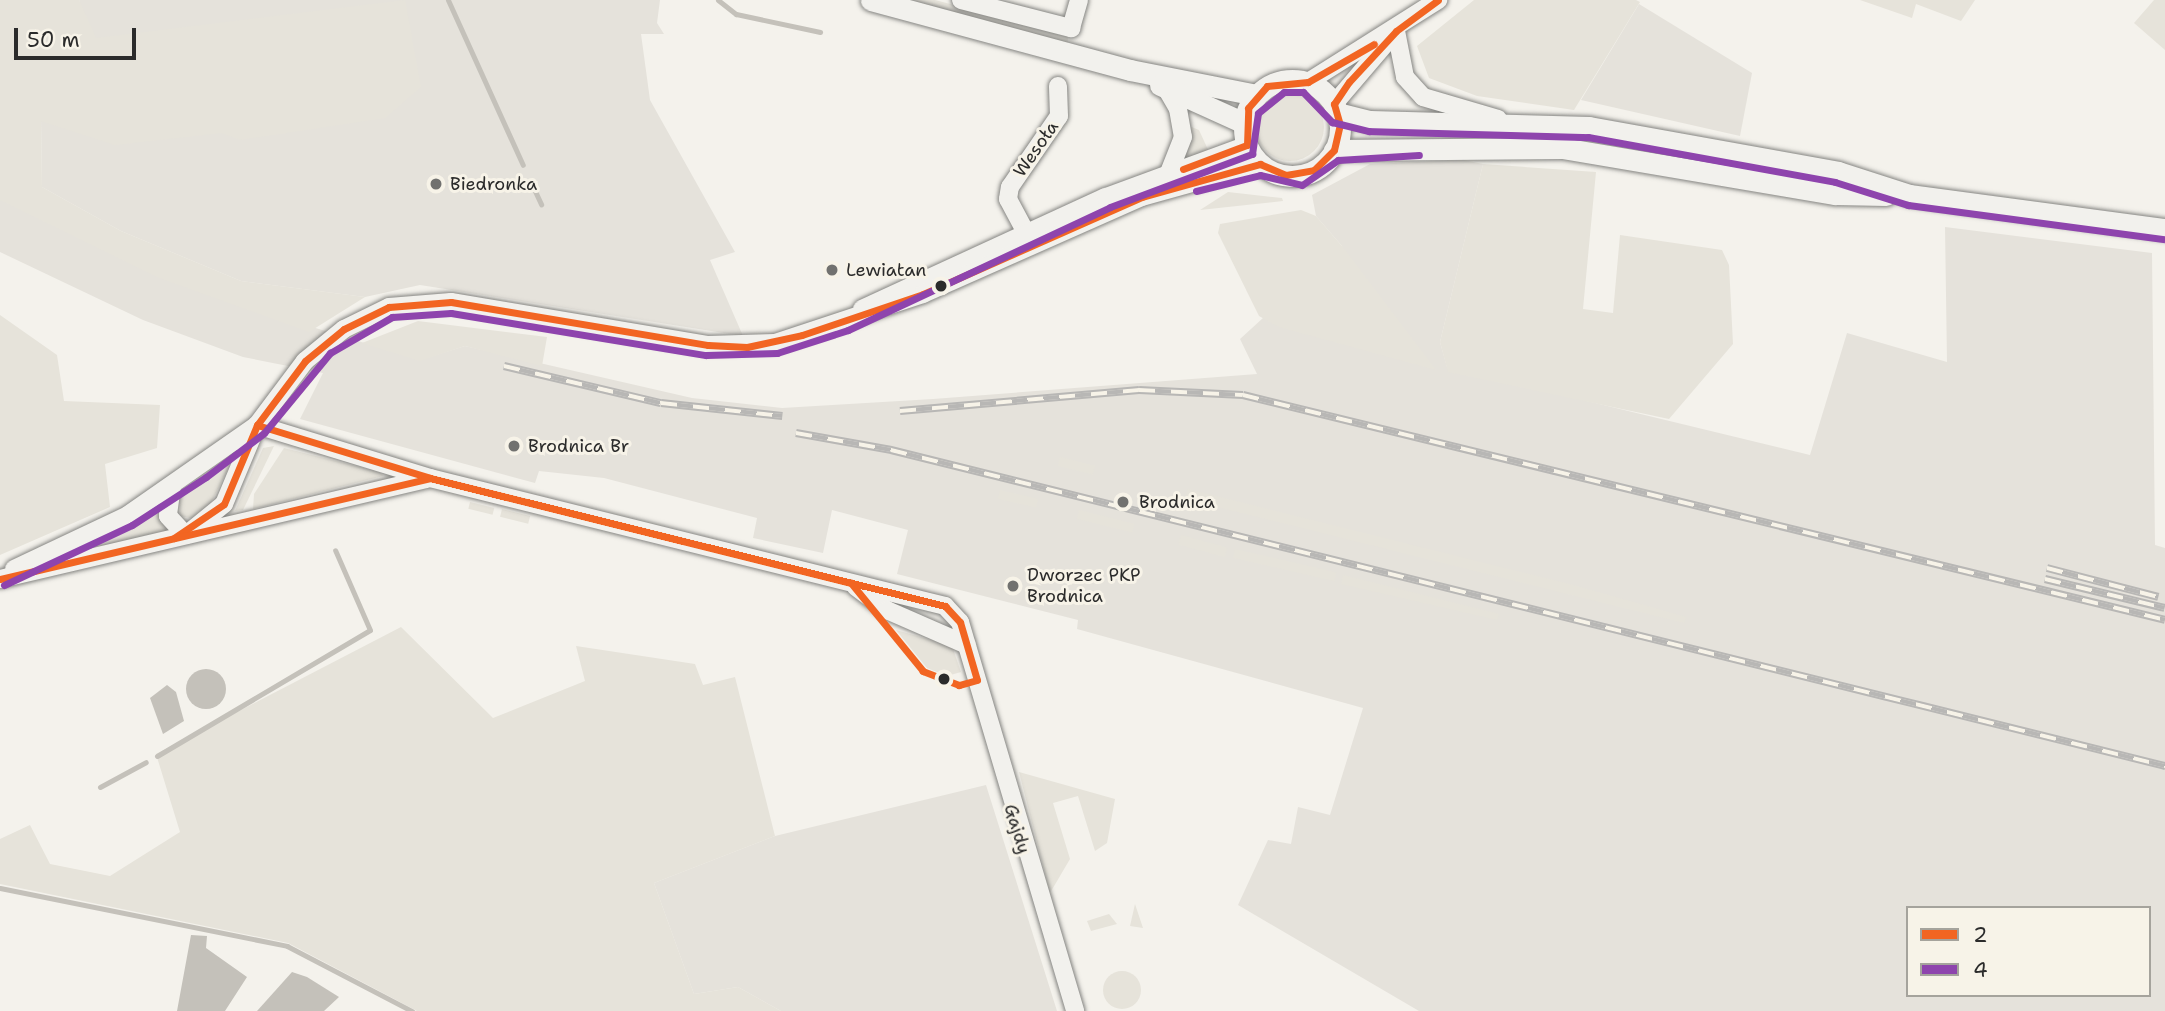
<!DOCTYPE html>
<html>
<head>
<meta charset="utf-8">
<style>
	body { margin:0 }
	#map { position:relative; width:2165px; height:1011px; overflow:hidden; background:#f4f2ec; font-family:"Shantell Sans",sans-serif }
	div>[style] { position:absolute }
	[style*='--x'] { left:calc(var(--x)*1px); top:calc(var(--y)*1px); width:calc(var(--w)*1px); rotate:calc(var(--a)*1deg) }
	.built>* { inset:0; background:#e5e2db }
	.green>* { inset:0; background:#e6e3da; transform-origin:0 0 }
	.round { border-radius:50% }
	.water>* { inset:0; background:#c4c1ba }
	.stream>* { height:5px; margin:-2.5px; padding:0 2.5px; transform-origin:2.5px; border-radius:2.5px; background:#c4c1ba }
	.roads { filter:drop-shadow(0 0 2px #858582) drop-shadow(0 0 2px #858582) }
	.minor>* { height:18px; margin:-9px; padding:0 9px; transform-origin:9px; border-radius:9px; background:#f2f1ed }
	.major>* { height:21px; margin:-10.5px; padding:0 10.5px; transform-origin:10.5px; border-radius:10.5px; background:#f2f1ed }
	.major>.ring { margin:-10.5px; padding:0; box-sizing:content-box; background:none; border:21px solid #f2f1ed; border-radius:50% }
	.rail>* { height:8px; margin-top:-4px; transform-origin:0; background:repeating-linear-gradient(90deg,#f7f3e8 0 16px,#b8b7b5 0 32px); box-sizing:border-box; border-block:2px solid #b8b7b5 }
	.bus-1>* { height:7px; margin:-3.5px; padding:0 3.5px; transform-origin:3.5px; border-radius:3.5px; background:#f26522 }
	.bus-2>* { height:7px; margin:-3.5px; padding:0 3.5px; transform-origin:3.5px; border-radius:3.5px; background:#8e44ad }
	.dots>* { width:19px; height:19px; translate:-50% -50%; box-sizing:border-box; border:4px solid #f7f3e8; border-radius:50% }
	span { translate:-50% -50%; white-space:nowrap; text-align:center; line-height:1.15; -webkit-text-stroke:6px #f7f3e8; paint-order:stroke }
	.street-label { font-size:18px; color:#2b2b2b }
	.poi-label { font-size:18px; color:#2b2b2b }
	.left { translate:0 -50%; text-align:left }
	.legend { position:absolute; left:1906px; top:906px; width:245px; height:91px; box-sizing:border-box; background:#f7f3e8; border:2px solid #a5a39c; margin:0; padding:9px 12px; list-style:none; font-size:21px; color:#2b2b2b }
	.legend li { display:flex; align-items:center; gap:14px; height:35px }
	.legend b { width:35px; border:2px solid #a5a39c }
	.scale { position:absolute; left:14px; top:28px; width:122px; height:32px; box-sizing:border-box; border:4px solid #2b2b2b; border-top:0; padding-left:9px; font-size:21px; line-height:24px; white-space:nowrap; color:#2b2b2b; -webkit-text-stroke:5px #f7f3e8; paint-order:stroke }
</style>
</head>
<body>
<div id="map">
	<div class="built">
		<div style="clip-path:polygon(79px 0,660px 0,657px 23px,664px 34px,641px 34px,650px 100px,735px 252px,710px 260px,743px 336px,420px 285px,365px 297px,241px 281px,121px 231px,42px 187px,41px 120px,115px 144px)"></div>
		<div style="clip-path:polygon(1639px 4px,1752px 73px,1740px 136px,1581px 100px)"></div>
		<div style="clip-path:polygon(evenodd,1464px 160px,1483px 164px,1440px 342px,1447px 367px,1810px 455px,1847px 333px,1947px 362px,1945px 227px,2152px 253px,2155px 545px,2165px 548px,2165px 1011px,1419px 1011px,1238px 905px,1268px 840px,1291px 844px,1298px 807px,1330px 815px,1363px 708px,1077px 629px,1078px 620px,897px 574px,908px 530px,832px 510px,823px 553px,753px 538px,757px 518px,604px 478px,539px 471px,535px 483px,300px 419px,323px 373px,243px 357px,143px 320px,0 252px,0 195px,260px 311px,420px 360px,465px 346px,692px 398px,782px 408px,933px 399px,1257px 374px,1240px 339px,1342px 246px,1316px 216px,1312px 195px,1370px 164px,1464px 160px,1908px 908px,2149px 908px,2149px 995px,1908px 995px,1908px 908px)"></div>
		<div style="clip-path:polygon(986px 785px,1057px 1011px,781px 1011px,738px 987px,694px 994px,654px 883px,775px 836px)"></div>
	</div>
	<div class="green">
		<div style="clip-path:polygon(0 0,79px 0,96px 38px,405px 0,421px 87px,385px 118px,240px 140px,222px 133px,115px 145px,41px 121px,42px 187px,121px 231px,241px 281px,365px 297px,309px 332px,157px 277px,0 200px)"></div>
		<div style="clip-path:polygon(907px 0,935px 0,1068px 35px,1068px 44px)"></div>
		<div style="clip-path:polygon(1474px 0,1636px 0,1640px 2px,1574px 110px,1477px 96px,1429px 78px,1417px 46px)"></div>
		<div style="clip-path:polygon(1860px 0,1975px 0,1961px 21px,1916px 4px,1912px 18px)"></div>
		<div style="clip-path:polygon(2154px 0,2165px 0,2165px 50px,2134px 23px)"></div>
		<div class="round" style="left:1256px;top:93px;width:68px;height:68px"></div>
		<div style="clip-path:polygon(1189px 126px,1199px 130px,1210px 154px,1185px 160px)"></div>
		<div style="clip-path:polygon(1483px 164px,1596px 172px,1583px 309px,1613px 313px,1620px 235px,1722px 250px,1729px 265px,1733px 344px,1669px 419px,1448px 372px,1440px 342px)"></div>
		<div style="clip-path:polygon(1228px 192px,1282px 198px,1283px 201px,1200px 210px)"></div>
		<div style="clip-path:polygon(1301px 210px,1316px 216px,1342px 246px,1436px 370px,1279px 327px,1259px 316px,1218px 233px,1220px 224px)"></div>
		<div style="clip-path:polygon(0 315px,57px 355px,64px 401px,160px 405px,157px 448px,105px 464px,110px 507px,0 555px)"></div>
		<div style="clip-path:polygon(418px 321px,547px 337px,542px 366px,465px 346px,420px 361px,362px 343px)"></div>
		<div style="clip-path:polygon(274px 446px,243px 510px,235px 511px,263px 448px)"></div>
		<div style="clip-path:polygon(284px 448px,380px 472px,383px 476px,253px 509px,254px 494px)"></div>
		<div style="clip-path:polygon(238px 449px,210px 505px,195px 519px,180px 516px,179px 492px)"></div>
		<div style="left:1060px;top:457px;width:36px;height:9px;rotate:14deg"></div>
		<div style="clip-path:polygon(1188px 489px,1577px 586px,1686px 617px,1684px 623px,1185px 499px)"></div>
		<div style="left:1000px;top:490px;width:39px;height:9px;rotate:13deg"></div>
		<div style="left:470px;top:502px;width:25px;height:7px;rotate:14deg"></div>
		<div style="clip-path:polygon(158px 508px,167px 530px,95px 548px,95px 543px)"></div>
		<div style="left:502px;top:509px;width:29px;height:8px;rotate:14deg"></div>
		<div style="left:1079px;top:510px;width:57px;height:9px;rotate:14deg"></div>
		<div style="left:1181px;top:535px;width:48px;height:10px;rotate:15deg"></div>
		<div style="left:1235px;top:549px;width:104px;height:9px;rotate:13deg"></div>
		<div style="clip-path:polygon(1343px 575px,1499px 614px,1497px 620px,1341px 584px)"></div>
		<div style="clip-path:polygon(401px 627px,493px 718px,585px 681px,576px 646px,695px 664px,703px 685px,735px 677px,775px 836px,654px 883px,694px 994px,738px 987px,781px 1011px,417px 1011px,288px 943px,0 884px,0 839px,30px 825px,50px 864px,110px 876px,180px 832px,156px 754px)"></div>
		<div style="clip-path:polygon(896px 630px,952px 646px,961px 672px,947px 676px,927px 668px)"></div>
		<div style="clip-path:polygon(1019px 772px,1115px 799px,1107px 843px,1095px 851px,1078px 796px,1053px 803px,1070px 859px,1050px 893px)"></div>
		<div style="clip-path:polygon(1135px 904px,1143px 928px,1130px 926px)"></div>
		<div style="clip-path:polygon(1109px 914px,1117px 924px,1091px 931px,1087px 921px)"></div>
		<div class="round" style="left:1103px;top:971px;width:38px;height:38px"></div>
	</div>
	<div class="water">
		<div class="round" style="left:186px;top:669px;width:40px;height:40px"></div>
		<div style="clip-path:polygon(167px 685px,176px 692px,184px 721px,163px 734px,150px 698px)"></div>
		<div style="clip-path:polygon(191px 935px,207px 936px,206px 948px,247px 977px,225px 1011px,177px 1011px)"></div>
		<div style="clip-path:polygon(292px 972px,307px 977px,339px 997px,324px 1011px,257px 1011px)"></div>
	</div>
	<div class="stream">
		<div style="--x:448;--y:0;--w:181;--a:65.6"></div>
		<div style="--x:718;--y:0;--w:23;--a:38"></div>
		<div style="--x:736;--y:14;--w:86;--a:12.1"></div>
		<div style="--x:534;--y:189;--w:17;--a:65"></div>
		<div style="--x:157;--y:756;--w:247;--a:-30.6"></div>
		<div style="--x:370;--y:630;--w:87;--a:-113.6"></div>
		<div style="--x:100;--y:787;--w:52;--a:-28.5"></div>
		<div style="--x:0;--y:888;--w:293;--a:11.4"></div>
		<div style="--x:287;--y:946;--w:141;--a:27.5"></div>
	</div>
	<div class="roads">
		<div class="minor">
			<div style="--x:961;--y:0;--w:114;--a:14.3"></div>
			<div style="--x:1071;--y:28;--w:29;--a:-74"></div>
			<div style="--x:1396;--y:31;--w:47;--a:78.9"></div>
			<div style="--x:1405;--y:77;--w:27;--a:48"></div>
			<div style="--x:1423;--y:97;--w:78;--a:16.3"></div>
			<div style="--x:1308;--y:82;--w:154;--a:-32.2"></div>
			<div style="--x:1166;--y:88;--w:24;--a:60"></div>
			<div style="--x:1178;--y:109;--w:28;--a:80"></div>
			<div style="--x:1183;--y:137;--w:41;--a:111.5"></div>
			<div style="--x:1334;--y:104;--w:79;--a:-49.6"></div>
			<div style="--x:1032;--y:244;--w:51;--a:-118.1"></div>
			<div style="--x:1008;--y:199;--w:12;--a:-81"></div>
			<div style="--x:1010;--y:187;--w:86;--a:-55.4"></div>
			<div style="--x:1059;--y:116;--w:30;--a:-92"></div>
			<div style="--x:862;--y:309;--w:268;--a:-24.7"></div>
			<div style="--x:1106;--y:197;--w:150;--a:-20.2"></div>
			<div style="--x:257;--y:425;--w:181;--a:17"></div>
			<div style="--x:430;--y:478;--w:531;--a:13.96"></div>
			<div style="--x:945;--y:606;--w:22;--a:47"></div>
			<div style="--x:960;--y:622;--w:406;--a:73.5"></div>
			<div style="--x:172;--y:486;--w:30;--a:98"></div>
			<div style="--x:168;--y:516;--w:26;--a:47"></div>
			<div style="--x:186;--y:535;--w:49;--a:-39.2"></div>
			<div style="--x:224;--y:504;--w:86;--a:-67.3"></div>
			<div style="--x:257;--y:425;--w:80;--a:-53.1"></div>
			<div style="--x:305;--y:361;--w:50;--a:-39.4"></div>
			<div style="--x:344;--y:329;--w:50;--a:-26.1"></div>
			<div style="--x:389;--y:307;--w:62;--a:-4.6"></div>
			<div style="--x:451;--y:302;--w:261;--a:9.5"></div>
			<div style="--x:708;--y:345;--w:67;--a:-1.7"></div>
			<div style="--x:775;--y:343;--w:156;--a:-18.3"></div>
			<div style="--x:923;--y:294;--w:240;--a:-23.9"></div>
			<div style="--x:1142;--y:197;--w:123;--a:-15.6"></div>
			<div style="--x:14;--y:569;--w:126;--a:-25.3"></div>
			<div style="--x:128;--y:515;--w:157;--a:-34.9"></div>
			<div style="--x:0;--y:579;--w:438;--a:-13.2"></div>
			<div style="--x:856;--y:587;--w:39;--a:37"></div>
			<div style="--x:887;--y:610;--w:87;--a:23.6"></div>
		</div>
		<div class="major">
			<div style="--x:871;--y:0;--w:268;--a:15.1"></div>
			<div style="--x:1130;--y:70;--w:128;--a:11.2"></div>
			<div class="ring" style="left:1244px;top:80px;width:75px;height:75px"></div>
			<div style="--x:1160;--y:85;--w:92;--a:24.3"></div>
			<div style="--x:1337;--y:113;--w:34;--a:14"></div>
			<div style="--x:1370;--y:121;--w:219;--a:1.6"></div>
			<div style="--x:1589;--y:127;--w:253;--a:10.2"></div>
			<div style="--x:1838;--y:172;--w:75;--a:17.9"></div>
			<div style="--x:1909;--y:195;--w:258;--a:7.6"></div>
			<div style="--x:1334;--y:150;--w:228;--a:-0.5"></div>
			<div style="--x:1562;--y:148;--w:277;--a:9.6"></div>
			<div style="--x:1835;--y:194;--w:51;--a:1.1"></div>
		</div>
	</div>
	<div class="rail">
		<div style="--x:504;--y:366;--w:161;--a:13.3"></div>
		<div style="--x:661;--y:403;--w:122;--a:6.1"></div>
		<div style="--x:900;--y:411;--w:240;--a:-5"></div>
		<div style="--x:1139;--y:390;--w:104;--a:2.8"></div>
		<div style="--x:1243;--y:395;--w:949;--a:13.71"></div>
		<div style="--x:796;--y:433;--w:97;--a:10.1"></div>
		<div style="--x:891;--y:450;--w:1313;--a:13.93"></div>
		<div style="--x:2047;--y:568;--w:115;--a:14.6"></div>
		<div style="--x:2045;--y:579;--w:123;--a:13.6"></div>
	</div>
	<div class="bus-1">
		<div style="--x:1183;--y:169;--w:68;--a:-20.6"></div>
		<div style="--x:1247;--y:145;--w:37;--a:-88"></div>
		<div style="--x:1248;--y:108;--w:29;--a:-49"></div>
		<div style="--x:1267;--y:86;--w:41;--a:-5.6"></div>
		<div style="--x:1308;--y:82;--w:76;--a:-29.9"></div>
		<div style="--x:257;--y:425;--w:181;--a:17"></div>
		<div style="--x:430;--y:478;--w:531;--a:13.96"></div>
		<div style="--x:945;--y:606;--w:22;--a:47"></div>
		<div style="--x:960;--y:622;--w:60;--a:73.7"></div>
		<div style="--x:977;--y:680;--w:19;--a:164"></div>
		<div style="--x:959;--y:685;--w:39;--a:-159"></div>
		<div style="--x:923;--y:671;--w:114;--a:-129.3"></div>
		<div style="--x:851;--y:583;--w:434;--a:-166"></div>
		<div style="--x:174;--y:538;--w:60;--a:-34.2"></div>
		<div style="--x:224;--y:504;--w:86;--a:-67.3"></div>
		<div style="--x:257;--y:425;--w:80;--a:-53.1"></div>
		<div style="--x:305;--y:361;--w:50;--a:-39.4"></div>
		<div style="--x:344;--y:329;--w:50;--a:-26.1"></div>
		<div style="--x:389;--y:307;--w:62;--a:-4.6"></div>
		<div style="--x:451;--y:302;--w:261;--a:9.5"></div>
		<div style="--x:708;--y:345;--w:39;--a:3"></div>
		<div style="--x:747;--y:347;--w:56;--a:-12.3"></div>
		<div style="--x:802;--y:335;--w:128;--a:-18.7"></div>
		<div style="--x:923;--y:294;--w:240;--a:-23.9"></div>
		<div style="--x:1142;--y:197;--w:123;--a:-15.6"></div>
		<div style="--x:1260;--y:164;--w:28;--a:23"></div>
		<div style="--x:1286;--y:175;--w:28;--a:-10"></div>
		<div style="--x:1314;--y:170;--w:28;--a:-45"></div>
		<div style="--x:1334;--y:150;--w:26;--a:-77"></div>
		<div style="--x:1340;--y:125;--w:22;--a:-106"></div>
		<div style="--x:1334;--y:104;--w:27;--a:-56"></div>
		<div style="--x:1349;--y:82;--w:69;--a:-47.3"></div>
		<div style="--x:1396;--y:31;--w:52;--a:-36.4"></div>
		<div style="--x:0;--y:579;--w:442;--a:-13.2"></div>
	</div>
	<div class="bus-2">
		<div style="--x:1196;--y:191;--w:66;--a:-14"></div>
		<div style="--x:1260;--y:175;--w:43;--a:13.4"></div>
		<div style="--x:1302;--y:185;--w:44;--a:-34.8"></div>
		<div style="--x:1338;--y:160;--w:81;--a:-3.5"></div>
		<div style="--x:4;--y:585;--w:141;--a:-25.1"></div>
		<div style="--x:132;--y:525;--w:88;--a:-33"></div>
		<div style="--x:206;--y:477;--w:73;--a:-37.2"></div>
		<div style="--x:264;--y:433;--w:104;--a:-50.5"></div>
		<div style="--x:330;--y:353;--w:72;--a:-30.1"></div>
		<div style="--x:392;--y:317;--w:59;--a:-3.9"></div>
		<div style="--x:451;--y:313;--w:258;--a:9.4"></div>
		<div style="--x:706;--y:355;--w:71;--a:-1.6"></div>
		<div style="--x:777;--y:353;--w:75;--a:-17.9"></div>
		<div style="--x:848;--y:330;--w:289;--a:-25.1"></div>
		<div style="--x:1110;--y:207;--w:152;--a:-20.5"></div>
		<div style="--x:1252;--y:154;--w:41;--a:-81.7"></div>
		<div style="--x:1258;--y:113;--w:33;--a:-39"></div>
		<div style="--x:1284;--y:92;--w:19;--a:0"></div>
		<div style="--x:1303;--y:92;--w:42;--a:46"></div>
		<div style="--x:1332;--y:122;--w:38;--a:14"></div>
		<div style="--x:1369;--y:131;--w:219;--a:1.6"></div>
		<div style="--x:1588;--y:137;--w:251;--a:10.3"></div>
		<div style="--x:1835;--y:182;--w:77;--a:17.5"></div>
		<div style="--x:1908;--y:205;--w:258;--a:7.6"></div>
	</div>
	<div class="dots">
		<div style="left:436px;top:184px;background:#71716f"></div>
		<div style="left:832px;top:270px;background:#71716f"></div>
		<div style="left:941px;top:286px;background:#2b2b2b"></div>
		<div style="left:514px;top:446px;background:#71716f"></div>
		<div style="left:1123px;top:502px;background:#71716f"></div>
		<div style="left:1013px;top:586px;background:#71716f"></div>
		<div style="left:944px;top:679px;background:#2b2b2b"></div>
	</div>
	<div class="street-label">
		<span style="left:1036px;top:149px;rotate:-55deg">Wesoła</span>
		<span style="left:1017px;top:829px;rotate:73deg">Gajdy</span>
	</div>
	<div class="poi-label">
		<span class="left" style="left:450px;top:184px">Biedronka</span>
		<span class="left" style="left:846px;top:270px">Lewiatan</span>
		<span class="left" style="left:528px;top:446px">Brodnica Br</span>
		<span class="left" style="left:1139px;top:502px">Brodnica</span>
		<span class="left" style="left:1027px;top:586px">Dworzec PKP<br>Brodnica</span>
	</div>
	<ul class="legend">
	<li><b style="height:9px;background:#f26522"></b>2</li>
	<li><b style="height:9px;background:#8e44ad"></b>4</li>
	</ul>
	<div class="scale">50 m</div>
</div>
</body>
</html>
